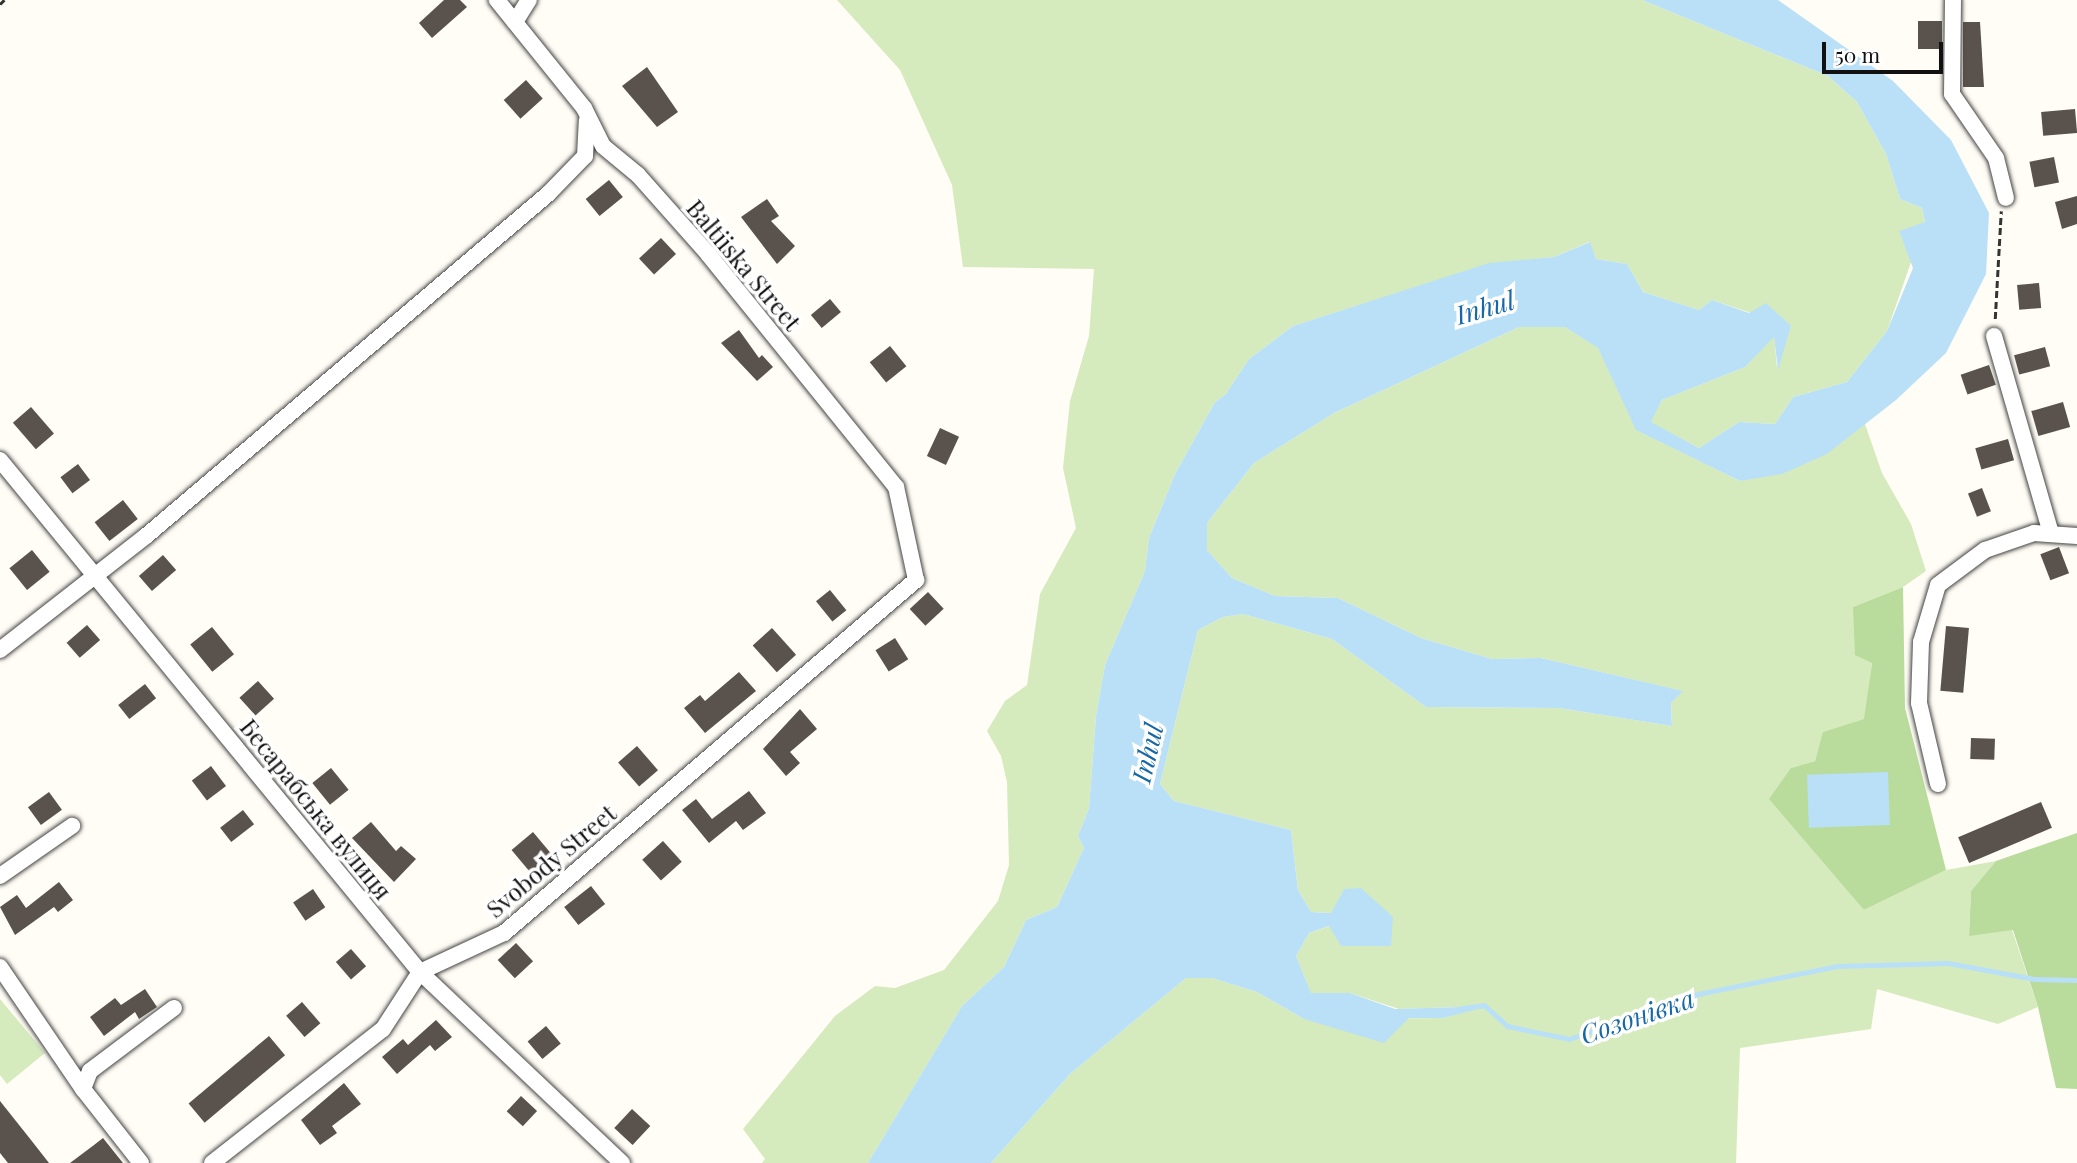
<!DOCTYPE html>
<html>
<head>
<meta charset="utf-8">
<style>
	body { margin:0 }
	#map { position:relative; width:2077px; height:1163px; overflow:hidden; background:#fffdf5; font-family:"Playfair Display",serif }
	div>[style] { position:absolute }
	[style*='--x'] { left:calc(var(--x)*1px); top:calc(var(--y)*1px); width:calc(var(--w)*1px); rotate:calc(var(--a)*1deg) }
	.green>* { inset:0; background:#d5ebbd }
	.forest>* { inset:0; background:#b9dc9c }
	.water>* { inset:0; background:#b9e0f7; transform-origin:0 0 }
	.stream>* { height:5px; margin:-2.5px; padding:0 2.5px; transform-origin:2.5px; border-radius:2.5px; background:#b9e0f7 }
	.building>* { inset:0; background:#5a524d; transform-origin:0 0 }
	.path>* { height:2.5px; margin-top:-1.25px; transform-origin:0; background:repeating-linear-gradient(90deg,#333 0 7px,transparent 0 10.5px) }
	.roads { filter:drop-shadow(0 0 2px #444) drop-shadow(0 0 2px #444) }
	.minor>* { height:16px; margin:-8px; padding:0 8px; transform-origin:8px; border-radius:8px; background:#fff }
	span { translate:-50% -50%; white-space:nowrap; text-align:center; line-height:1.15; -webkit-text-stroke:7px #fff; paint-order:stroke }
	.street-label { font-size:24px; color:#111 }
	.water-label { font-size:26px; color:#1768a6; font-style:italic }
	.scale { position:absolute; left:1822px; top:42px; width:121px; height:32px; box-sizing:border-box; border:4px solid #111; border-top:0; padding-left:9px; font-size:21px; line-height:24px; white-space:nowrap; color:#111; -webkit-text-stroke:5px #fff; paint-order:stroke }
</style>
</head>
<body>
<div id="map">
	<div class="green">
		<div style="clip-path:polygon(837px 0,1642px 0,1828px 76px,1857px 102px,1886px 154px,1900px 199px,1922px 208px,1925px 222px,1887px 331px,1847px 382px,1793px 397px,1775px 424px,1739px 422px,1699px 448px,1650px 422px,1662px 400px,1745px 367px,1774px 336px,1777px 368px,1791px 326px,1712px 300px,1699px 310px,1643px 292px,1627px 264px,1596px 259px,1589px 242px,1554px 257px,1489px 264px,1293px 326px,1249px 359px,1225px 395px,1215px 402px,1175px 474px,1149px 538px,1145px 571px,1105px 665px,1096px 716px,1089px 808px,1078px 836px,1084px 848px,1057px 907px,1026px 920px,1004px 967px,962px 1006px,868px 1163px,762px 1163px,765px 1159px,743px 1129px,835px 1016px,875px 986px,895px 988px,944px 970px,998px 901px,1009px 865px,1007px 782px,1001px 756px,987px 731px,1005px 701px,1027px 685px,1040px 594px,1076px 528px,1063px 468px,1070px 401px,1089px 336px,1094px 269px,963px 267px,952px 185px,900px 70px)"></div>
		<div style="clip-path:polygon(1519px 327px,1565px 327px,1598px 347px,1637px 430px,1740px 481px,1826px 454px,1865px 424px,1882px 473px,1911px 524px,1926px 571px,1903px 587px,1853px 607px,1872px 662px,1865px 719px,1824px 732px,1815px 761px,1791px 768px,1820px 855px,1864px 910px,1946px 870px,1996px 861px,1971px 891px,1969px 935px,2012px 930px,2038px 1007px,1998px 1024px,1877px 989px,1871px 1029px,1740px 1048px,1736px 1163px,991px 1163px,1070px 1074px,1186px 978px,1212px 978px,1257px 992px,1304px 1019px,1443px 1018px,1485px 1006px,1399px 1009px,1350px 993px,1311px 994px,1296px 956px,1309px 933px,1330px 926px,1344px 889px,1332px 913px,1311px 912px,1298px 890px,1291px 830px,1174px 801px,1160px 784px,1198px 630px,1223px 617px,1243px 614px,1332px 639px,1426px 707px,1559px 708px,1672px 726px,1671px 703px,1682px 691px,1541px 658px,1492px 659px,1421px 638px,1338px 598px,1275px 596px,1232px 578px,1207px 550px,1207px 523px,1254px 463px,1334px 413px)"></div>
		<div style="clip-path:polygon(0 999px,45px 1053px,7px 1084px,0 1075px)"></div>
	</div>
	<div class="forest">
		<div style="clip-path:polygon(1903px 587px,1905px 708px,1946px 870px,1864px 910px,1769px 799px,1791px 768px,1815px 761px,1823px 732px,1864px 719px,1872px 663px,1855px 655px,1853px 607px)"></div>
		<div style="clip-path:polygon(2077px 833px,2077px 1089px,2056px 1088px,2038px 1007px,2013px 930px,1969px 936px,1971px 891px,1996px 861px)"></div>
	</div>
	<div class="water">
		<div style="clip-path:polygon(1642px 0,1778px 0,1893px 81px,1951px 140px,1989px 213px,1986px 274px,1946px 353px,1896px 400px,1827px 454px,1782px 474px,1740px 481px,1636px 430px,1598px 348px,1565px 327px,1519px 327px,1334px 413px,1254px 463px,1207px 523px,1207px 550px,1232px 578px,1275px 596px,1338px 598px,1421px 638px,1492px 659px,1541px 658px,1683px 691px,1671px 703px,1672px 726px,1559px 708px,1426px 707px,1332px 639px,1243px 614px,1223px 617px,1198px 630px,1160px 784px,1174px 801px,1291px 830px,1298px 890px,1311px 912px,1331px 913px,1344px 889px,1361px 888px,1393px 917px,1391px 946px,1341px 946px,1329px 926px,1309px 933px,1296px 956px,1311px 993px,1350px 993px,1395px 1009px,1490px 1006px,1443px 1018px,1409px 1018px,1384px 1043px,1304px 1019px,1257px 992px,1212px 978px,1186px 978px,1070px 1074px,991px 1163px,868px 1163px,962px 1006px,1004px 967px,1026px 920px,1057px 907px,1084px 848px,1078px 836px,1089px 808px,1096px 716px,1105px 665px,1145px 571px,1149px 538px,1175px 474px,1215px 402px,1225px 395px,1249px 359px,1293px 326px,1489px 263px,1554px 257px,1590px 242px,1596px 259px,1627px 264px,1643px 292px,1699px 310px,1712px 300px,1749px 313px,1766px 303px,1791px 326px,1778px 370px,1774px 337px,1745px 367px,1662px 400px,1651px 422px,1699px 448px,1739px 422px,1775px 424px,1793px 397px,1847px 382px,1887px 331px,1913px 268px,1899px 231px,1925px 222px,1922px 208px,1900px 199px,1886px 154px,1857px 102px,1828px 76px)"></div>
		<div style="left:1888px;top:772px;width:53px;height:81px;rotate:88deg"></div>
	</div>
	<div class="stream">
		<div style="--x:1461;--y:1008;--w:23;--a:-7"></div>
		<div style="--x:1484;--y:1005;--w:31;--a:42"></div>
		<div style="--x:1507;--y:1026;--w:63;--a:11.8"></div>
		<div style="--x:1569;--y:1039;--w:137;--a:-19.2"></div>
		<div style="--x:1698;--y:994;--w:142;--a:-11.4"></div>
		<div style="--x:1837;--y:966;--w:111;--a:-1.5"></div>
		<div style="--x:1948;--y:963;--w:87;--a:10.5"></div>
		<div style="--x:2034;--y:979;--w:43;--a:1.3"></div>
	</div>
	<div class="building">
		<div style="clip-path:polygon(444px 0,460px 0,467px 7px,432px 38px,419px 23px)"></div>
		<div style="left:1918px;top:21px;width:24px;height:28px"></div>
		<div style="clip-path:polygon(1963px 22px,1980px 22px,1984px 87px,1963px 87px)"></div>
		<div style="clip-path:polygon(647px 67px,678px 112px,657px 127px,622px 86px)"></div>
		<div style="left:526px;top:80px;width:25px;height:30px;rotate:48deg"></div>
		<div style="left:2075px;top:109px;width:24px;height:34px;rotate:85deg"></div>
		<div style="left:2054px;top:157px;width:26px;height:25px;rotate:79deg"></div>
		<div style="left:609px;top:180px;width:22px;height:30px;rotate:51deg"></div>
		<div style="clip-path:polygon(2077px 196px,2077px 224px,2062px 229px,2055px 202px)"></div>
		<div style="clip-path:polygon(767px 199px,779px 216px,771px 221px,795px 246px,777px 264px,741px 217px)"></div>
		<div style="left:661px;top:238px;width:22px;height:30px;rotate:47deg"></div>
		<div style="left:2039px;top:283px;width:25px;height:22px;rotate:85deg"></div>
		<div style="left:830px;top:299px;width:17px;height:25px;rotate:50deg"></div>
		<div style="clip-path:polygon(739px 330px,759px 358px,762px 355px,773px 367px,757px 381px,721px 343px)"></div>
		<div style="left:890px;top:346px;width:26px;height:26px;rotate:51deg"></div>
		<div style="left:2045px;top:347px;width:20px;height:32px;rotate:75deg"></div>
		<div style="left:1989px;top:365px;width:21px;height:30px;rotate:71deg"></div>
		<div style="left:2063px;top:402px;width:26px;height:33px;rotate:74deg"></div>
		<div style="left:31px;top:407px;width:35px;height:24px;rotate:49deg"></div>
		<div style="left:940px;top:428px;width:21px;height:31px;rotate:25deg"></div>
		<div style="left:2008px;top:439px;width:22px;height:34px;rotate:74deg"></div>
		<div style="left:78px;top:464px;width:20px;height:22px;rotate:53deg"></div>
		<div style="left:1982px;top:488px;width:25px;height:15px;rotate:69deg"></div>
		<div style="left:123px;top:500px;width:24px;height:36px;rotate:52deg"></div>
		<div style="left:2059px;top:547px;width:28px;height:20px;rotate:69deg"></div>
		<div style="left:32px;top:550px;width:28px;height:29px;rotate:51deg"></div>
		<div style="left:163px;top:555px;width:20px;height:32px;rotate:49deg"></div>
		<div style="left:830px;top:590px;width:26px;height:18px;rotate:51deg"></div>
		<div style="left:928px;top:592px;width:23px;height:25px;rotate:47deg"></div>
		<div style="left:87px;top:625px;width:20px;height:27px;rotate:49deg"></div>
		<div style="left:1946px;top:626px;width:23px;height:65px;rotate:5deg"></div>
		<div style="left:212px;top:627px;width:35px;height:28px;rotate:51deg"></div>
		<div style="left:772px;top:628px;width:36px;height:26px;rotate:48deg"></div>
		<div style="left:895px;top:638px;width:25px;height:23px;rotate:58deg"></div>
		<div style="clip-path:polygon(739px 672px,756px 691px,705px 733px,684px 708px,700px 695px,705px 701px)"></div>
		<div style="left:258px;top:681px;width:24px;height:25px;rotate:48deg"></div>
		<div style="left:145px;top:684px;width:18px;height:34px;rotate:52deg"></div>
		<div style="clip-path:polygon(800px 709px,817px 729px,790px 752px,800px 763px,786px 776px,763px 749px)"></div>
		<div style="left:1971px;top:738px;width:24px;height:21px;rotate:2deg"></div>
		<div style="left:637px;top:746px;width:32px;height:25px;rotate:49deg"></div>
		<div style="left:211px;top:766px;width:25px;height:24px;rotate:53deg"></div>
		<div style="left:331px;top:768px;width:28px;height:24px;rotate:51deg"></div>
		<div style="clip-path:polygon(749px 791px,766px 813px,743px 830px,736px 821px,709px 843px,682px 810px,696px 799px,712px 819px)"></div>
		<div style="left:49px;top:792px;width:22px;height:26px;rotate:54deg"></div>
		<div style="left:2041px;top:802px;width:28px;height:90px;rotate:67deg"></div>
		<div style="left:243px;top:810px;width:18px;height:29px;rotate:52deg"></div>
		<div style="clip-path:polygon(371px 822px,396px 851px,401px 846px,416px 859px,394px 882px,352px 838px)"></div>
		<div style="left:533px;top:832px;width:30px;height:28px;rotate:50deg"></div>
		<div style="left:663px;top:841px;width:28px;height:28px;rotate:48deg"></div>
		<div style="clip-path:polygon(59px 882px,73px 900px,58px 912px,54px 907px,15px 935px,0 907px,17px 895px,26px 908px)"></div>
		<div style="left:591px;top:886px;width:23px;height:34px;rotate:52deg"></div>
		<div style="left:313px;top:889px;width:22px;height:24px;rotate:56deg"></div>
		<div style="left:516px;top:943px;width:25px;height:25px;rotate:47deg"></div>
		<div style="left:351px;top:949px;width:23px;height:20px;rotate:49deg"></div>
		<div style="clip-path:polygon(145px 989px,157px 1007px,139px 1019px,135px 1012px,104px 1036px,90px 1017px,115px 998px,121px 1005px)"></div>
		<div style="left:302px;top:1002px;width:28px;height:21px;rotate:49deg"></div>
		<div style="clip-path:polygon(436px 1020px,452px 1037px,435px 1051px,430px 1045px,397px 1074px,382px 1057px,403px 1039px,408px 1045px)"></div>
		<div style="left:546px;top:1026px;width:23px;height:24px;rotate:50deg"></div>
		<div style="left:269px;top:1036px;width:25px;height:105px;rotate:50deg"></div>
		<div style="clip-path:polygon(344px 1083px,361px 1104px,332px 1126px,337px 1133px,320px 1145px,301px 1120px)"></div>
		<div style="left:521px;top:1096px;width:22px;height:21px;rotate:43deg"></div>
		<div style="clip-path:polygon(0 1101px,31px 1140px,49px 1163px,8px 1163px,0 1153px)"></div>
		<div style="left:632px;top:1109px;width:25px;height:26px;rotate:43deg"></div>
		<div style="clip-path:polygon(103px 1138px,123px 1163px,70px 1163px,94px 1145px)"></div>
	</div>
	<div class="path">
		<div style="--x:0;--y:4;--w:6;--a:-45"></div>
		<div style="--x:1995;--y:319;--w:108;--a:-86.8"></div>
	</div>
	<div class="roads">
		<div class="minor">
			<div style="--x:1953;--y:0;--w:94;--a:90.6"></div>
			<div style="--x:1952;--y:94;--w:78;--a:55.5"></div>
			<div style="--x:1996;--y:158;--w:41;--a:76"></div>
			<div style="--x:515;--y:22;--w:26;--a:-58"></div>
			<div style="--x:1994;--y:336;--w:205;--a:73.9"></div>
			<div style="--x:0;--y:460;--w:662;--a:50.64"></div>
			<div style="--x:420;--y:972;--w:278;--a:43.4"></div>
			<div style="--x:0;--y:650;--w:185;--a:-38"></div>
			<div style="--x:146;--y:536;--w:528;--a:-40.39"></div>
			<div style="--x:548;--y:194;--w:53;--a:-45.8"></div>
			<div style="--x:585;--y:156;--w:36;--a:-87"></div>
			<div style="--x:1938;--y:784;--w:83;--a:-103.2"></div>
			<div style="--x:1919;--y:703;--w:61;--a:-88.1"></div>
			<div style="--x:1921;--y:642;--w:59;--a:-73.4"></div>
			<div style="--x:1938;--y:585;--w:59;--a:-36.7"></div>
			<div style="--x:1985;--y:550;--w:52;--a:-19.1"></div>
			<div style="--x:2034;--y:533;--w:43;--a:4"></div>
			<div style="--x:0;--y:876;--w:88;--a:-34.8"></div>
			<div style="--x:0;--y:967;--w:148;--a:55.8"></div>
			<div style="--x:83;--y:1089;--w:94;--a:51.9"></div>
			<div style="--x:83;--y:1089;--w:19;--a:-69"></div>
			<div style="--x:90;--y:1071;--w:105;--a:-36.9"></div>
			<div style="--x:212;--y:1163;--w:217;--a:-38.1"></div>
			<div style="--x:383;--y:1029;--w:68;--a:-57"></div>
			<div style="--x:420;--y:972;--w:93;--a:-24.9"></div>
			<div style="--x:504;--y:933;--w:543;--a:-40.59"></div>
			<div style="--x:916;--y:580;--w:95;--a:-102.1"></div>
			<div style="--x:896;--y:487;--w:298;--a:-128.9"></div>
			<div style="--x:709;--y:255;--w:107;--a:-131.6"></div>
			<div style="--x:638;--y:175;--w:45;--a:-140.4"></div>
			<div style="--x:603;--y:146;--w:42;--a:-116.6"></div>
			<div style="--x:584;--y:108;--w:139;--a:-128.9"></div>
		</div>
	</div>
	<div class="street-label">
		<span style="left:744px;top:265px;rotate:50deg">Baltiiska Street</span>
		<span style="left:316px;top:809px;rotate:51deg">Бесарабська вулиця</span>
		<span style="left:551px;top:861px;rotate:-40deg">Svobody Street</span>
	</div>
	<div class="water-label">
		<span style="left:1485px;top:307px;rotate:-16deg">Inhul</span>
		<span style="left:1147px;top:753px;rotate:-77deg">Inhul</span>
		<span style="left:1637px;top:1016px;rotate:-19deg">Созонівка</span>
	</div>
	<div class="scale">50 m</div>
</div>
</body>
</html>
